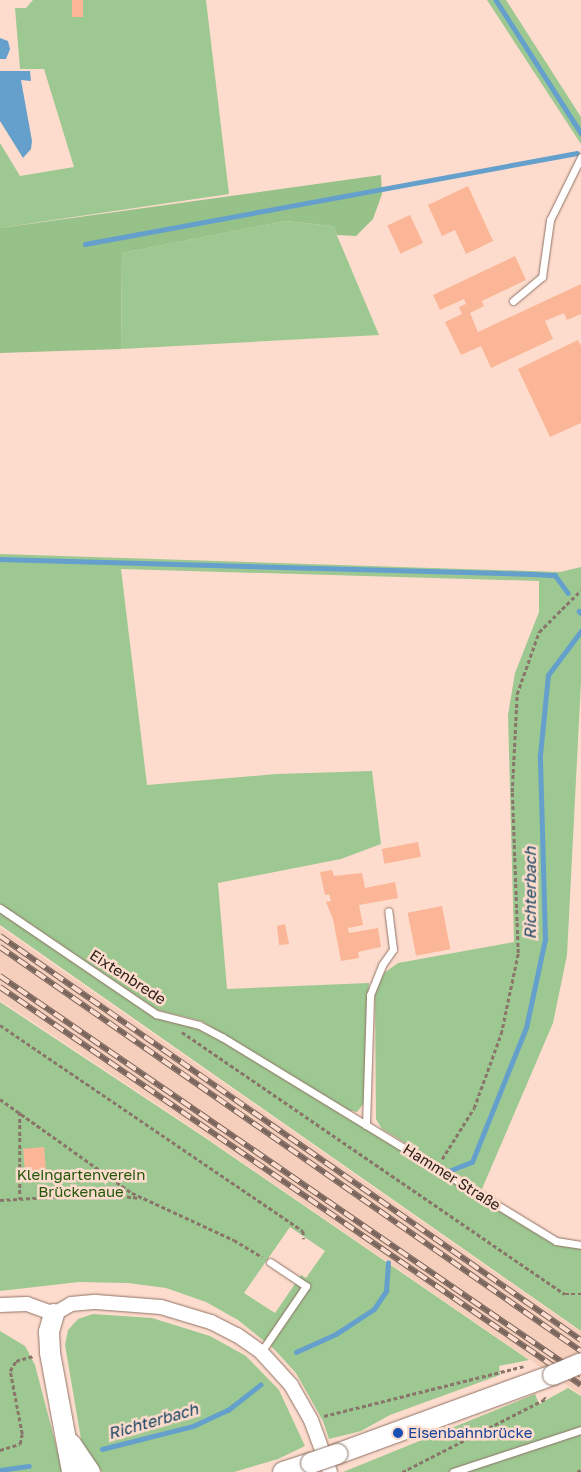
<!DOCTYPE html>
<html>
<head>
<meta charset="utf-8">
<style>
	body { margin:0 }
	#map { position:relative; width:581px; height:1472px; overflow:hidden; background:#fddccd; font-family:"Golos Text",sans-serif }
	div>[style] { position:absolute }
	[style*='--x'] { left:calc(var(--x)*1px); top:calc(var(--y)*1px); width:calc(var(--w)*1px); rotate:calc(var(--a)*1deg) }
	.built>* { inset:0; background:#f6cfbc }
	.green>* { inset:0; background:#9dc891 }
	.forest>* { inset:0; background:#96c189 }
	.water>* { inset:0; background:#65a0cc }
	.stream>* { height:4.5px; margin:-2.25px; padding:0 2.25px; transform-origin:2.25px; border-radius:2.25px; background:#65a0cc }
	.building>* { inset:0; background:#fab696; transform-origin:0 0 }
	.path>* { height:2.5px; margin-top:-1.25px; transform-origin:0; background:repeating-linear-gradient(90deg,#8a756b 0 4px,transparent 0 6.5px) }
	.roads { filter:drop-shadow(0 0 1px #8f7265) drop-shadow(0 0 1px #8f7265) }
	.service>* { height:7px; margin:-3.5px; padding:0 3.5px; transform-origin:3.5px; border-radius:3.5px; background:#fff }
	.minor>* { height:14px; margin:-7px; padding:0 7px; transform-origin:7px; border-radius:7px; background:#fff }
	.secondary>* { height:20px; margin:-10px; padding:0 10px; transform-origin:10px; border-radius:10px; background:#fff }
	.rail>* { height:5.5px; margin-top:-2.75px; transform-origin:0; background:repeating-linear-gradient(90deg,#fddccd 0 11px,#7a665d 0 22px); box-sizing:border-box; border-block:1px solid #7a665d }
	.bridges { filter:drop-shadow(0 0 1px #8f7265) drop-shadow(0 0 1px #8f7265) }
	.secondary-bridge>* { height:20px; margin:-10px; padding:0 10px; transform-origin:10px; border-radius:10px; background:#fff }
	.dots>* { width:14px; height:14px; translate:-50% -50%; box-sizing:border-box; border:2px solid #fddccd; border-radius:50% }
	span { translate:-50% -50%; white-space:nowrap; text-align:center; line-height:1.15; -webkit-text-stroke:5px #fddccd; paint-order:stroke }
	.street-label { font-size:15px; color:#261b15 }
	.park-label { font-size:15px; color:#215709 }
	.transit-label { font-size:15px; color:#164399 }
	.left { translate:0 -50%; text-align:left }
	.water-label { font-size:16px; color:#134160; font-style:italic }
</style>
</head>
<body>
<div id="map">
	<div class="built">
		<div style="clip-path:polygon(0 927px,581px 1332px,581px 1395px,200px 1133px,0 1000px)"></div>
	</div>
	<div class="green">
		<div style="clip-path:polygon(33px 0,206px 0,229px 194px,0 228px,0 143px,20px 176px,74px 167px,44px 69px,20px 69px,15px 8px,26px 8px)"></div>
		<div style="clip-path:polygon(487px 0,506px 0,581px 117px,581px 144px)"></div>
		<div style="clip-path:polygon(286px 221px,333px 226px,379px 335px,121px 349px,122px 253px)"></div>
		<div style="clip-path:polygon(0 554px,560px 572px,581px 567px,581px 682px,567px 955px,553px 1023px,482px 1189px,382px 1129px,376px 1119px,375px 994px,384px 973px,398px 963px,514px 942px,508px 715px,515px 673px,539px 612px,539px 581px,121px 569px,147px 785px,277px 774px,372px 771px,381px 844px,341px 859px,218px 883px,227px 989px,369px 983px,364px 1103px,357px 1112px,347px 1110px,201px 1021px,157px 1010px,0 904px)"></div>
		<div style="clip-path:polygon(0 912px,155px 1017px,197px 1027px,220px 1040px,555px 1245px,581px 1249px,581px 1331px,0 925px)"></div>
		<div style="clip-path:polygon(evenodd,0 1002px,204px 1137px,529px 1360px,499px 1366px,500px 1375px,390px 1415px,361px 1431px,329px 1439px,323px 1421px,296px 1373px,274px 1349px,238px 1320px,206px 1302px,166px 1288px,128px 1283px,79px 1282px,0 1291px,0 1002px,290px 1227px,325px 1251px,306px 1278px,301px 1275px,275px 1313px,244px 1293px,290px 1227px)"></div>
		<div style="clip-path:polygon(93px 1314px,152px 1318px,210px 1336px,246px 1356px,279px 1390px,305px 1446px,278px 1459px,234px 1472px,102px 1472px,82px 1445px,65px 1345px,68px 1330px,78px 1319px)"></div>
		<div style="clip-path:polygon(0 1331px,25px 1346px,35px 1365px,63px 1472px,0 1472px)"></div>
		<div style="clip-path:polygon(568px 1388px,581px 1396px,581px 1472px,343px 1472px,535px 1394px,539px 1404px)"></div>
	</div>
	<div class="forest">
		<div style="clip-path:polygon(381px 175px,382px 194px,373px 219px,356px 236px,337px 235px,333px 226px,286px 221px,122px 253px,121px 349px,0 353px,0 228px)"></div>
	</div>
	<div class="water">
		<div style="clip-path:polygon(0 38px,8px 41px,10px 49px,6px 59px,0 59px)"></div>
		<div style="clip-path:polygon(0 71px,30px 71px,31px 81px,21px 80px,32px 141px,31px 149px,23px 158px,0 121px)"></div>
	</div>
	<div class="stream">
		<div style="--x:496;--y:0;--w:158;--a:57.4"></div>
		<div style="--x:85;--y:244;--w:500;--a:-10.48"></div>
		<div style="--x:0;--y:559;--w:533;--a:1.61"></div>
		<div style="--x:533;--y:574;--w:22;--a:3"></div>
		<div style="--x:555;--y:575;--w:22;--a:54"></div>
		<div style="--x:579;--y:611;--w:3;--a:45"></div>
		<div style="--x:451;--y:1170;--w:22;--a:-21"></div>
		<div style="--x:472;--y:1162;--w:144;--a:-68.1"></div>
		<div style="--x:526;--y:1028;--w:91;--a:-77.9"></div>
		<div style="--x:545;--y:939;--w:184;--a:-91.6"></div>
		<div style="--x:540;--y:755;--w:80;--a:-84.3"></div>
		<div style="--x:548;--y:675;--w:55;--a:-53.1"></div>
		<div style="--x:296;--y:1352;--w:44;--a:-24.2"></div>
		<div style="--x:336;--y:1334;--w:45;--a:-33.3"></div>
		<div style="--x:374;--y:1309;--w:22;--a:-56"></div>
		<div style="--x:386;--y:1291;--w:28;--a:-86"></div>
		<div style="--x:102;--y:1449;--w:94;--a:-14.2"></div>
		<div style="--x:193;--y:1426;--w:38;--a:-25"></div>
		<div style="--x:228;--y:1410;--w:41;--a:-38"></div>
		<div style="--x:0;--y:1470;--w:29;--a:-8"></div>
	</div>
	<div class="building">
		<div style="left:72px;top:0;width:11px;height:17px"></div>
		<div style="clip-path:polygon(468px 186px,493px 241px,466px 254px,455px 230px,442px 236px,428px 205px)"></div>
		<div style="left:410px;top:215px;width:31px;height:25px;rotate:65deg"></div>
		<div style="clip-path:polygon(515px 256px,526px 280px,482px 301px,484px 306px,470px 313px,478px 332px,581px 284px,581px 314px,567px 320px,564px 313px,545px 321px,553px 339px,491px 368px,481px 346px,461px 355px,445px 322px,462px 314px,459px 307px,466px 304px,464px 299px,440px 310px,433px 295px)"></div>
		<div style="clip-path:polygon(578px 340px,581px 346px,581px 423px,550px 437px,518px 369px)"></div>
		<div style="left:418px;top:842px;width:15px;height:37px;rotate:79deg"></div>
		<div style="clip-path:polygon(332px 870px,334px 876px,362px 873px,365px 888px,395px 882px,398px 898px,359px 905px,363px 925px,348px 928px,349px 933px,378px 928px,381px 947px,358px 952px,359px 958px,341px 961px,333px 919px,326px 902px,331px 901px,329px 894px,325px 895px,320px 872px)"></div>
		<div style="left:442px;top:906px;width:44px;height:35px;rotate:79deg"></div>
		<div style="clip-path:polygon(285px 924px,289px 944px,279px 945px,277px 926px)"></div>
		<div style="left:44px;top:1147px;width:32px;height:21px;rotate:85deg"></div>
	</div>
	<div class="path">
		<div style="--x:0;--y:1025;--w:366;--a:34.2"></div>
		<div style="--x:303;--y:1231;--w:8;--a:83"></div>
		<div style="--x:182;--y:1032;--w:464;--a:34.4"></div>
		<div style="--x:565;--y:1294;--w:16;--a:0"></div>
		<div style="--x:0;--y:1099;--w:162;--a:35.5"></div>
		<div style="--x:132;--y:1193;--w:112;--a:24.7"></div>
		<div style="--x:234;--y:1240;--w:33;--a:31"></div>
		<div style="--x:20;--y:1112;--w:87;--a:90"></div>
		<div style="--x:442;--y:1159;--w:60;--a:-57.9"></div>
		<div style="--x:474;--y:1108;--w:79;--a:-70"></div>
		<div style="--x:501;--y:1034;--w:83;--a:-78.1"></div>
		<div style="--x:518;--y:953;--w:161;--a:-92.1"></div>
		<div style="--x:512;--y:792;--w:98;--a:-87.1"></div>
		<div style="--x:517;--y:694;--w:66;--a:-70.5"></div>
		<div style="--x:539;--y:632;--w:59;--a:-45"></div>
		<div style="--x:0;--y:1200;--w:101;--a:-3.4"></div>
		<div style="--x:101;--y:1194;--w:40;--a:5.7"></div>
		<div style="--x:324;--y:1416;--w:207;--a:-14"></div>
		<div style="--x:0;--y:1450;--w:21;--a:-17"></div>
		<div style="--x:20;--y:1444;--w:10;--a:-79"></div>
		<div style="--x:22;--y:1434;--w:64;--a:-100.8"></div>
		<div style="--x:10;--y:1371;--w:12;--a:-59"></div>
		<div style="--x:16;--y:1361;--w:19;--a:-16"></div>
		<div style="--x:402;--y:1472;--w:161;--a:-27"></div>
		<div style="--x:545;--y:1399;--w:2;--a:-117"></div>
		<div style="--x:577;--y:1472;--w:4;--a:-27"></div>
	</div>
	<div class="roads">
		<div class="service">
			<div style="--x:513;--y:301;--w:38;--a:-40"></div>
			<div style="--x:542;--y:277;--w:58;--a:-82"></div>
			<div style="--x:550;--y:220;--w:70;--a:-63.8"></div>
			<div style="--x:0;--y:908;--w:189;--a:34.2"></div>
			<div style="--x:156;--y:1014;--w:44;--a:14.3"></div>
			<div style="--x:199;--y:1025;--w:26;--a:28"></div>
			<div style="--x:222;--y:1037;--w:391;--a:31.4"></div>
			<div style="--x:556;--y:1241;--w:25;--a:9"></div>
			<div style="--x:366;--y:1125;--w:130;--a:-88.2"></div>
			<div style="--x:370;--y:995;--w:32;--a:-68"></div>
			<div style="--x:382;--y:965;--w:19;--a:-55"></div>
			<div style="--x:393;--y:949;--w:38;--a:-97"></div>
			<div style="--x:261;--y:1352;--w:80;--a:-55.7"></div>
			<div style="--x:306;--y:1286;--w:43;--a:-146.3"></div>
			<div style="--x:453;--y:1472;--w:135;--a:-18.2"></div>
		</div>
		<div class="minor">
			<div style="--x:0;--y:1305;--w:27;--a:-2"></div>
			<div style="--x:27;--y:1304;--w:29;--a:20"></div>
			<div style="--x:54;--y:1314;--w:20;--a:-30"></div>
			<div style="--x:71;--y:1304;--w:25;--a:-5"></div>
			<div style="--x:96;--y:1302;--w:65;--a:4.4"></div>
			<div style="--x:161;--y:1307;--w:52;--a:16.7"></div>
			<div style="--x:211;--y:1322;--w:29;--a:27"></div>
			<div style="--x:237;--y:1335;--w:29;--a:35"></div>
			<div style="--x:261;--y:1352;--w:45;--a:47.7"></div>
			<div style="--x:291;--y:1385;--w:40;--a:60.3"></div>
			<div style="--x:311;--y:1420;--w:55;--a:69.9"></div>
		</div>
		<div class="secondary">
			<div style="--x:54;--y:1314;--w:19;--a:106"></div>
			<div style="--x:49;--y:1332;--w:21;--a:87"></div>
			<div style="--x:50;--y:1353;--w:121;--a:79.5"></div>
			<div style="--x:71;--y:1444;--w:34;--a:56"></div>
			<div style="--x:337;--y:1454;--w:230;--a:-20.1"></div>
			<div style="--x:283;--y:1472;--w:29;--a:-18"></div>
		</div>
	</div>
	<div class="rail">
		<div style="--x:0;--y:936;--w:708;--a:34.81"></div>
		<div style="--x:0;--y:947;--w:708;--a:34.81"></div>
		<div style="--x:0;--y:976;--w:705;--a:34.48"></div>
		<div style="--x:0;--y:987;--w:704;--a:34.41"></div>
	</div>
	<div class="bridges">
		<div class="secondary-bridge">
			<div style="--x:553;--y:1375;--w:30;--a:-23"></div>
			<div style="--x:311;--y:1463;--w:28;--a:-19"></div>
		</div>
	</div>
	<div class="dots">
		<div style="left:398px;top:1433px;background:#1a4fb4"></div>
	</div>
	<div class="street-label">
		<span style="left:128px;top:977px;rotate:33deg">Eixtenbrede</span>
		<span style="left:452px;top:1177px;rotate:32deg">Hammer Straße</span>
	</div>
	<div class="park-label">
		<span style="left:81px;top:1183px">Kleingartenverein<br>Brückenaue</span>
	</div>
	<div class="transit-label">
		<span class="left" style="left:408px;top:1433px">Eisenbahnbrücke</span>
	</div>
	<div class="water-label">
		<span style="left:530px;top:893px;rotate:-90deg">Richterbach</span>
		<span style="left:153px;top:1421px;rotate:-16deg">Richterbach</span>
	</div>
</div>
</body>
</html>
